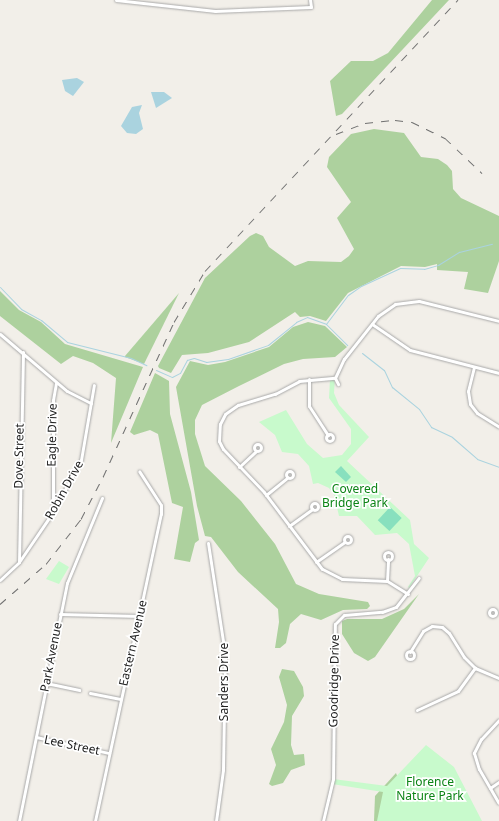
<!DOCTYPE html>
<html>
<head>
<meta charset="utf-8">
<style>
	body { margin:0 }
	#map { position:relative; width:499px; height:821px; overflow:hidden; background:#f2efe9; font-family:"Noto Sans",sans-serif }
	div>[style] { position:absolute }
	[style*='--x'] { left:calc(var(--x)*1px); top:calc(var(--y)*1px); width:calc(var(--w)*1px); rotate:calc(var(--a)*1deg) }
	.forest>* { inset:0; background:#add19e }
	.park>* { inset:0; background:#c8facc }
	.pitch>* { inset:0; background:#88e0be; transform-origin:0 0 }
	.water>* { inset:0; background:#aad3df }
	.stream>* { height:1px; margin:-0.5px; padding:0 0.5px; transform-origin:0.5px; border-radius:0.5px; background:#aad3df }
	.roads { filter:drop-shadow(0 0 1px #a9a9a9) drop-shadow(0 0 1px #a9a9a9) }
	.street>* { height:3px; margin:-1.5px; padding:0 1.5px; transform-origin:1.5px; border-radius:1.5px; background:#fff }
	.street>.ring { margin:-1.5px; padding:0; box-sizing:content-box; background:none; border:3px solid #fff; border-radius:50% }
	.rail>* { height:1px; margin-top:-0.5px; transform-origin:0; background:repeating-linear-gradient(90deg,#707070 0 8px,transparent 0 16px) }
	span { translate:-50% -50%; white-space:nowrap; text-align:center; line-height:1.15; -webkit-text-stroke:3.5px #fff; paint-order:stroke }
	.street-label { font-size:12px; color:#222 }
	.park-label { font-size:12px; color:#0c8416 }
</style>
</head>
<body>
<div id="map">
	<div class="forest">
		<div style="clip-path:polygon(432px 0,449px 0,342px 114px,336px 116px,330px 81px,351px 61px,373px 61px,388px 53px)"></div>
		<div style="clip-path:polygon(374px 129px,404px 133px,421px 157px,438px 159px,447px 165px,452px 171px,453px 189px,461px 198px,499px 216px,499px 261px,488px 293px,464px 289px,468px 272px,437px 270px,437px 264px,425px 267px,401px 266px,348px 293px,326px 321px,310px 316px,300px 317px,295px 312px,249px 342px,208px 353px,182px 355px,171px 373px,159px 368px,158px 366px,205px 278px,250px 236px,256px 233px,263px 236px,269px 247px,295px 266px,308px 261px,341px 262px,349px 256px,354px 249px,337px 218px,351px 202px,327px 167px,329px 157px,351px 134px)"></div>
		<div style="clip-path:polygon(0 291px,19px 310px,41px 322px,65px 344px,143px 367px,111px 443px,116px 378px,93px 363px,73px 356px,61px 364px,0 316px)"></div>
		<div style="clip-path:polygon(179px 293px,144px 364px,125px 357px,125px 356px)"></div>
		<div style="clip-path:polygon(308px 322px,325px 326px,347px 347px,335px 357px,303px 359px,284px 364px,239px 386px,202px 405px,195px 420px,195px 434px,205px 466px,241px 501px,275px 544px,296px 584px,319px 594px,368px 602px,370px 606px,367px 609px,343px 610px,321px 620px,301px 614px,290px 624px,286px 643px,280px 648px,275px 648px,279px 622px,278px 609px,238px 572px,211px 537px,205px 536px,197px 506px,176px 387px,190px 361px,208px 365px,225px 362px,269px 347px,293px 327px)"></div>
		<div style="clip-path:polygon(155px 373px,169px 381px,170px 414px,191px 492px,199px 540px,195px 543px,190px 562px,174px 559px,183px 507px,172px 503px,158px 434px,150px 430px,134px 435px,130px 432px)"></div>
		<div style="clip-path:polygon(419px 594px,375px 657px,368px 661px,354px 653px,342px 634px,342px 621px,347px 619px,382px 619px,404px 609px)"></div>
		<div style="clip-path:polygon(282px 669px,294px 671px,303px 687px,304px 696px,292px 716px,291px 745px,294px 755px,304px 754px,305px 765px,291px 770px,283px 783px,272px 786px,269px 784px,276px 765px,271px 749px,284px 722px,287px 705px,279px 677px)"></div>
		<div style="clip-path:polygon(396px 773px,403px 792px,403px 821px,374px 821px,375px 796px)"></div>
	</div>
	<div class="park">
		<div style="clip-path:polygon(335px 378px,334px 393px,339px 405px,369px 437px,347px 461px,410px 520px,414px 544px,429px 558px,409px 588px,408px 587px,415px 576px,409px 544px,397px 533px,375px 535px,357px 516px,339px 516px,334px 495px,329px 488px,318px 483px,313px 484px,309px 466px,298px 454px,282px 452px,275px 435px,259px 422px,286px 410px,307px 444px,323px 458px,342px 455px,351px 444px,351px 429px,329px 398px,330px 379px)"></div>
		<div style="clip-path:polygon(59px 561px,69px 567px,59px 584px,46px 579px)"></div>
		<div style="clip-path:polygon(426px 745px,454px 767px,482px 821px,377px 821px,383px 792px,332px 784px,333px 779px,387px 786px)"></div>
	</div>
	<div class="pitch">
		<div style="clip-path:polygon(341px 466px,351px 477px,346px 482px,335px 472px)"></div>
		<div style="left:390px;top:507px;width:16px;height:18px;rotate:43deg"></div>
	</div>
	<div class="water">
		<div style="clip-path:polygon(77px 78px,84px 82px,73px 96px,65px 91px,62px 80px)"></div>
		<div style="clip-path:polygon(151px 92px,164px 92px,172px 98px,156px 108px)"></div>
		<div style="clip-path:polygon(142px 105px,139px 113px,143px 129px,136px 134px,127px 133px,121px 126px,132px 107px)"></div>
	</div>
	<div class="stream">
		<div style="--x:0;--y:287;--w:30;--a:46"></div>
		<div style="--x:21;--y:309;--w:23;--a:29"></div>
		<div style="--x:41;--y:320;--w:34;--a:40"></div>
		<div style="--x:67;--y:342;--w:66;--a:14"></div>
		<div style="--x:131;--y:358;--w:17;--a:25"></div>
		<div style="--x:326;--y:324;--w:30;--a:45"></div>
		<div style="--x:362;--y:353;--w:28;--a:38"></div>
		<div style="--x:384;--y:370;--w:19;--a:65"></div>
		<div style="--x:392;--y:387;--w:35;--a:39"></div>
		<div style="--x:419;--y:409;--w:22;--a:56"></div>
		<div style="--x:431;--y:427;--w:23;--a:25"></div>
		<div style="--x:452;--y:437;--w:33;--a:41"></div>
		<div style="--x:477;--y:459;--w:23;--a:20"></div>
		<div style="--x:156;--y:370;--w:17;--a:24"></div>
		<div style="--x:172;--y:377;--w:9;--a:-27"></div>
		<div style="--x:180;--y:373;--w:15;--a:-62"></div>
		<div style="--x:187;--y:360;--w:7;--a:-16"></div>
		<div style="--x:194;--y:358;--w:13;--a:18"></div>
		<div style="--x:206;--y:362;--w:22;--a:-8"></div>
		<div style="--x:228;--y:359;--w:42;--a:-19.3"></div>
		<div style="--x:268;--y:345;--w:36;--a:-39"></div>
		<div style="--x:296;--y:322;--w:12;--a:-24"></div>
		<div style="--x:307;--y:317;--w:20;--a:20"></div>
		<div style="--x:326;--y:324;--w:36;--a:-53"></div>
		<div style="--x:348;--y:295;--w:16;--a:-35"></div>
		<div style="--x:361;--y:286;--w:43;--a:-24.8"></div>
		<div style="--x:400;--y:268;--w:24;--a:2"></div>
		<div style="--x:424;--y:269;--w:15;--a:-16"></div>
		<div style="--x:438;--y:265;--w:25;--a:-32"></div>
		<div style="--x:459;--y:252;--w:34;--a:-14"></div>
	</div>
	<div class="roads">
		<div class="street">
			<div style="--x:116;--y:0;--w:100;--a:6.3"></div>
			<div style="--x:215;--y:11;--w:96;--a:-2.4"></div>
			<div style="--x:311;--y:7;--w:7;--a:-98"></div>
			<div style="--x:372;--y:324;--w:46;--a:34.4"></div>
			<div style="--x:410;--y:350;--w:92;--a:14.5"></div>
			<div style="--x:0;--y:334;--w:88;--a:40.4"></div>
			<div style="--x:67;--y:391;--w:27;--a:27"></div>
			<div style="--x:474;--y:367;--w:25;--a:104"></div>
			<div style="--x:468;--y:391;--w:13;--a:81"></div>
			<div style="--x:470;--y:404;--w:11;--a:52"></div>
			<div style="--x:477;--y:413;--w:26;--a:32"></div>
			<div style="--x:335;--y:378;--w:7;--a:63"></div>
			<div style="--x:309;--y:379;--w:27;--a:90"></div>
			<div style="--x:309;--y:406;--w:35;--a:57"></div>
			<div class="ring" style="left:326.5px;top:434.5px;width:4px;height:4px"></div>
			<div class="ring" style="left:254.5px;top:444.5px;width:4px;height:4px"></div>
			<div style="--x:239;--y:467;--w:23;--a:-43"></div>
			<div class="ring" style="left:286.5px;top:471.5px;width:4px;height:4px"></div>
			<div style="--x:266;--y:495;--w:28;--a:-39"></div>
			<div class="ring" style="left:311.5px;top:503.5px;width:4px;height:4px"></div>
			<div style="--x:53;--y:512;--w:112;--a:-90"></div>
			<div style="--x:53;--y:400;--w:17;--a:-80"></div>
			<div style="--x:289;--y:526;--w:29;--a:-36"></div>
			<div class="ring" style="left:344.5px;top:536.5px;width:4px;height:4px"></div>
			<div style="--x:208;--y:543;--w:112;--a:81.3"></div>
			<div style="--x:225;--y:654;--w:116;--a:91"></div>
			<div style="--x:223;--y:770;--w:51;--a:97.8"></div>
			<div class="ring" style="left:384px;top:552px;width:5px;height:5px"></div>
			<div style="--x:19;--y:562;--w:210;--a:-88.9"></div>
			<div style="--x:316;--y:562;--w:35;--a:-35"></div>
			<div style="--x:0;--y:580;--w:26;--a:-43"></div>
			<div style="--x:19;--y:562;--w:60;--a:-55.8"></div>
			<div style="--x:53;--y:512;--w:59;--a:-61.7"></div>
			<div style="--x:81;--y:460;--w:76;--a:-80.2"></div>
			<div style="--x:387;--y:581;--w:22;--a:-87"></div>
			<div style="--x:408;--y:594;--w:25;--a:-148"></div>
			<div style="--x:387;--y:581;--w:45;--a:-177.5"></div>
			<div style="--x:342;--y:579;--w:22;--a:-153"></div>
			<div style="--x:322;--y:569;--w:96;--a:-127"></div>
			<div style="--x:264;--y:492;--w:59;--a:-133.6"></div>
			<div style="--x:223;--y:449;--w:9;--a:-117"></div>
			<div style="--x:219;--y:441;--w:17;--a:-87"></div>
			<div style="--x:220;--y:424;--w:11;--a:-63"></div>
			<div style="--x:225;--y:414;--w:16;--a:-35"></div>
			<div style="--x:238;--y:405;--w:39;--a:-17"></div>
			<div style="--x:275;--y:394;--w:27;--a:-28"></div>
			<div style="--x:299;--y:381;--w:36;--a:-5"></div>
			<div style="--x:335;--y:378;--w:21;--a:-65"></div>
			<div style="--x:344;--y:359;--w:55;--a:-51.7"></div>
			<div style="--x:378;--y:316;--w:21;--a:-35"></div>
			<div style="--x:395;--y:304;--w:24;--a:-7"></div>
			<div style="--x:419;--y:301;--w:82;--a:14"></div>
			<div class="ring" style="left:489.5px;top:609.5px;width:4px;height:4px"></div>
			<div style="--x:60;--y:614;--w:80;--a:1.4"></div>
			<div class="ring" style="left:406px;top:651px;width:5px;height:5px"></div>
			<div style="--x:410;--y:652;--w:25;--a:-58"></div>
			<div style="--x:423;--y:631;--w:10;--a:-29"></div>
			<div style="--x:432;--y:626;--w:10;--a:6"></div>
			<div style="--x:442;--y:627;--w:9;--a:41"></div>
			<div style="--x:449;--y:633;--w:28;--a:58"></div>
			<div style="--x:464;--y:657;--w:16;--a:45"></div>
			<div style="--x:475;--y:668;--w:26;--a:23"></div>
			<div style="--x:46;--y:683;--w:34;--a:12"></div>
			<div style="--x:90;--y:693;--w:31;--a:11"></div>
			<div style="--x:417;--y:710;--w:45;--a:-24.9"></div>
			<div style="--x:458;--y:691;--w:29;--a:-54"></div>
			<div style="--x:499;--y:720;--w:26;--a:133"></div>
			<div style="--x:481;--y:739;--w:16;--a:117"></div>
			<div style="--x:474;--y:753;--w:17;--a:73"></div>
			<div style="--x:479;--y:769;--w:39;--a:60"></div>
			<div style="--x:36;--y:737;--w:75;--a:12.4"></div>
			<div style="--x:490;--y:788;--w:11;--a:-34"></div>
			<div style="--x:19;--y:821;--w:243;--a:-78.6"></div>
			<div style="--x:67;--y:583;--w:92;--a:-67.6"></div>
			<div style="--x:95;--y:821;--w:314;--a:-77.9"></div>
			<div style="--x:161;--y:514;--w:9;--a:-90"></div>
			<div style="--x:161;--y:505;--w:40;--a:-122.9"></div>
			<div style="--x:323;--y:821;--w:43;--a:-76.6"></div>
			<div style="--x:333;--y:779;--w:155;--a:-89.3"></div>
			<div style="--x:335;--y:624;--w:13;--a:-45"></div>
			<div style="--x:344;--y:615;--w:38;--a:-5"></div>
			<div style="--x:382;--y:612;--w:15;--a:-20"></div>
			<div style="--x:396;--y:607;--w:37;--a:-52"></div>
		</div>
	</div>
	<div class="rail">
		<div style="--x:336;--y:134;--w:31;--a:-21"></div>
		<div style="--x:365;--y:123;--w:30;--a:-6"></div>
		<div style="--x:395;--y:120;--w:17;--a:7"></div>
		<div style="--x:412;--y:122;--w:37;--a:26"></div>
		<div style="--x:445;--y:138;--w:51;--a:43.4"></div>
		<div style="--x:0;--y:604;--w:61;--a:-41"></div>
		<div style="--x:46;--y:564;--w:57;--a:-52.1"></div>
		<div style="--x:81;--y:519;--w:47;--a:-62.4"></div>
		<div style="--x:103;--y:477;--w:170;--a:-65.4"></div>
		<div style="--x:174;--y:322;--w:60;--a:-58.7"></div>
		<div style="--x:205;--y:271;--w:371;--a:-47"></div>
	</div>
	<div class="street-label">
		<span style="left:52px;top:435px;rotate:-89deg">Eagle Drive</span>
		<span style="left:19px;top:456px;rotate:-89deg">Dove Street</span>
		<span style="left:64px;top:490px;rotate:-61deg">Robin Drive</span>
		<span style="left:133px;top:643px;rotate:-77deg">Eastern Avenue</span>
		<span style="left:51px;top:657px;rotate:-79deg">Park Avenue</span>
		<span style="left:334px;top:681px;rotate:-89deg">Goodridge Drive</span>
		<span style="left:224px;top:682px;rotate:-90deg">Sanders Drive</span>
		<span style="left:72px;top:745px;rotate:12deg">Lee Street</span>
	</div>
	<div class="park-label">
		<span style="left:355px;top:496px">Covered<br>Bridge Park</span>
		<span style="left:430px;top:789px">Florence<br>Nature Park</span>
	</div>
</div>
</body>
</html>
